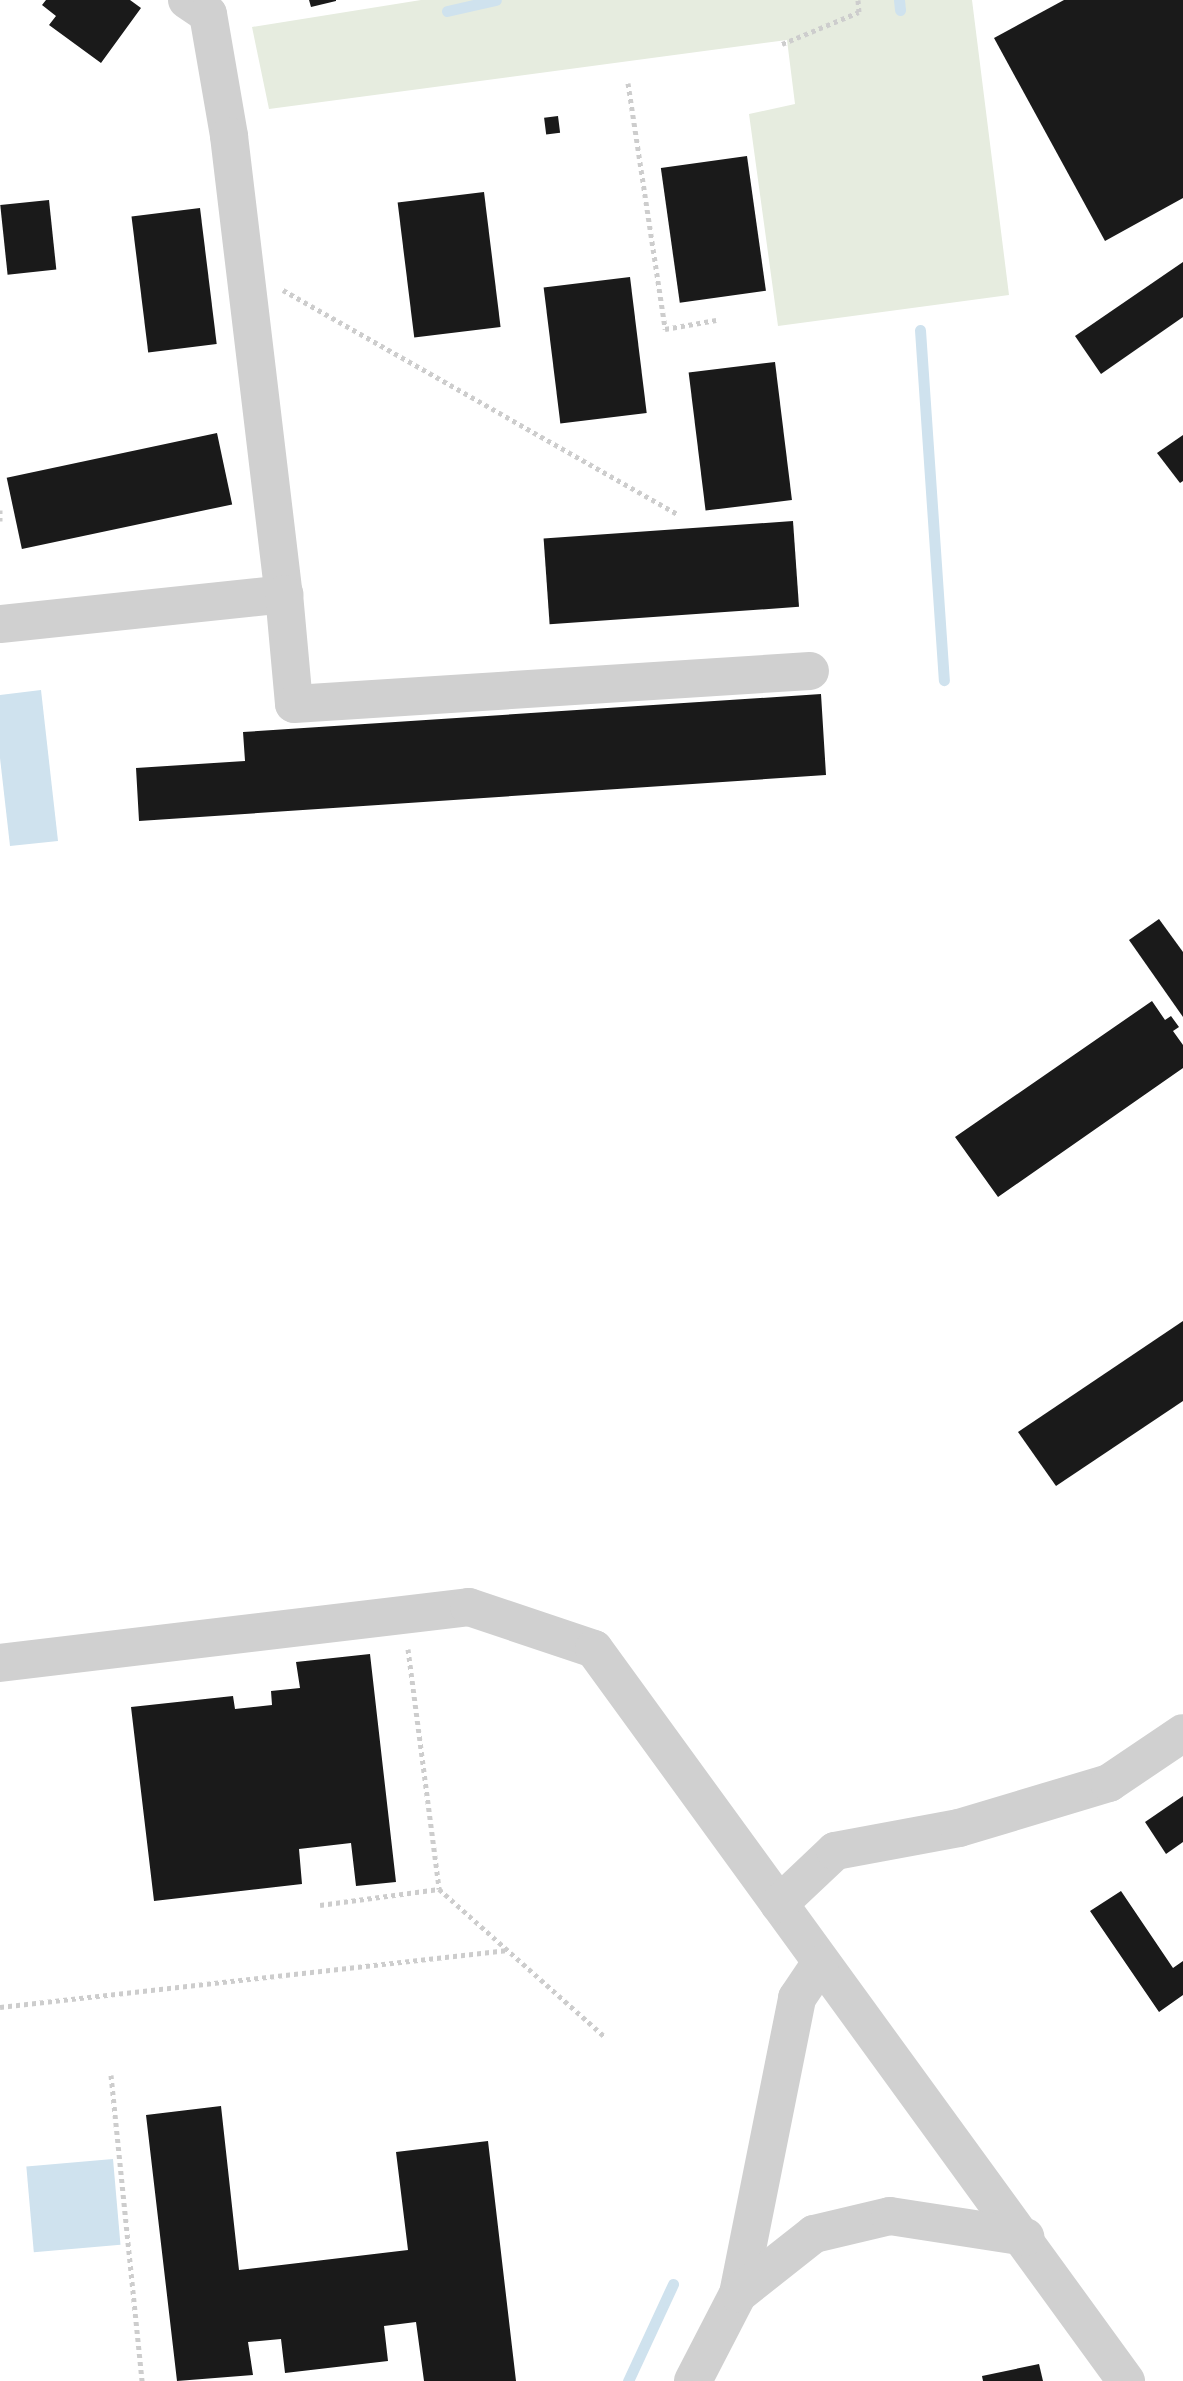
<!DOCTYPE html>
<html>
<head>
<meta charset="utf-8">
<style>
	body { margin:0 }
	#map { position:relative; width:1183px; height:2381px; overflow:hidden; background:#fff; font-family:"Work Sans",sans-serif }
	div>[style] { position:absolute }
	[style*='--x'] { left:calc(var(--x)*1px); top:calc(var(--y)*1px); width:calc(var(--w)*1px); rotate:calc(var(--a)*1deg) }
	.green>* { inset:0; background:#e6ecdf }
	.water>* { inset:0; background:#cfe2ee; transform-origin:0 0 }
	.stream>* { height:11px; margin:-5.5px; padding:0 5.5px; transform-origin:5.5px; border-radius:5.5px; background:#cfe2ee }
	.building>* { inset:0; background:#1a1a1a; transform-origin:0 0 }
	.path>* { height:5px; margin-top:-2.5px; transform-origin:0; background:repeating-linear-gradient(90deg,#cdcdcd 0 4px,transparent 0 8px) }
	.minor>* { height:38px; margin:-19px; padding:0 19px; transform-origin:19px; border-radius:19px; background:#d0d0d0 }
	span { translate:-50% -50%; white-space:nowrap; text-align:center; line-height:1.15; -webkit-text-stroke:8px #fff; paint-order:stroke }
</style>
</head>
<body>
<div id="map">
	<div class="green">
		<div style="clip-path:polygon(421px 0,972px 0,1009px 295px,778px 326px,749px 114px,795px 104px,787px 40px,269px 109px,252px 27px)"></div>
	</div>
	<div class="water">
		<div style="clip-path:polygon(41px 690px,58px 841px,10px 846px,0 758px,0 695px)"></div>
		<div style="left:113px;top:2159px;width:86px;height:87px;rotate:85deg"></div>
	</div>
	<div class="stream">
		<div style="--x:899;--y:0;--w:10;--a:84"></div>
		<div style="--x:447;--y:11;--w:50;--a:-12.7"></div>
		<div style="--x:920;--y:330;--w:351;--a:86.1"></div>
		<div style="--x:628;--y:2381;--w:107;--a:-65.1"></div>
	</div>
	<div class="building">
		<div style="clip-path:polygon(46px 0,130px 0,141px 8px,101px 63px,49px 25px,56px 16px,42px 5px)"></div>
		<div style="clip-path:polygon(309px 0,336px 0,336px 1px,311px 7px)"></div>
		<div style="clip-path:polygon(1064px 0,1183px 0,1183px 198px,1105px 241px,994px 38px)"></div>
		<div style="left:558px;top:116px;width:17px;height:14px;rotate:83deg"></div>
		<div style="left:747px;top:156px;width:136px;height:87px;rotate:82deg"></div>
		<div style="left:484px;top:192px;width:136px;height:87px;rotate:83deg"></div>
		<div style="left:49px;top:200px;width:70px;height:49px;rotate:84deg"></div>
		<div style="left:200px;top:208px;width:137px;height:69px;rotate:83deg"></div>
		<div style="clip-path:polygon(1183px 262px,1183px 317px,1101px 374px,1075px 336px)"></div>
		<div style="left:630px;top:277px;width:137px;height:87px;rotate:83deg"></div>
		<div style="left:775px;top:362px;width:139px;height:87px;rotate:83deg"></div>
		<div style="left:217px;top:433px;width:73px;height:215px;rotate:78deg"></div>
		<div style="clip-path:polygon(1183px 435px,1183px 481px,1180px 483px,1157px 453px)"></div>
		<div style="left:793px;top:521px;width:86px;height:250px;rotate:86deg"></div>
		<div style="clip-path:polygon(821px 694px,826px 775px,139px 821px,136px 768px,245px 761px,243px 732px)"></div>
		<div style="clip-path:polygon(1159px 919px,1183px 952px,1183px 1017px,1129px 940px)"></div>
		<div style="clip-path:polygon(1152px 1001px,1165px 1020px,1171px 1016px,1179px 1027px,1173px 1031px,1183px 1045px,1183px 1068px,998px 1197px,955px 1137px)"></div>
		<div style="clip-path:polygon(1183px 1321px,1183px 1401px,1056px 1486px,1018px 1432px)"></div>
		<div style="clip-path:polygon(370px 1654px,396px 1882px,356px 1886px,351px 1843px,299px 1849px,302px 1884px,154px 1901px,131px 1707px,233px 1696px,235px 1709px,272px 1705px,271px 1691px,300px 1688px,296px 1662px)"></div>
		<div style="clip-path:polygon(1183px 1796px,1183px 1842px,1166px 1854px,1145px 1822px)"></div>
		<div style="clip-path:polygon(1121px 1891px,1173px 1968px,1183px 1961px,1183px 1995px,1159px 2012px,1090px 1911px)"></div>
		<div style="clip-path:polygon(221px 2106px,239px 2270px,408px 2250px,396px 2152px,488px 2141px,516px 2381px,424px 2381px,416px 2322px,384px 2326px,388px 2361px,285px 2373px,281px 2339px,248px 2342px,253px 2375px,177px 2381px,146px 2115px)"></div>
		<div style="clip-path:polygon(1039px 2364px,1043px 2381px,983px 2381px,982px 2376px)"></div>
	</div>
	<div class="path">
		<div style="--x:782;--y:44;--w:83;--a:-22.6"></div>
		<div style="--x:859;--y:12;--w:12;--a:-95"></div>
		<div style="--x:628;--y:83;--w:249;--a:81.4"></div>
		<div style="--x:665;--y:329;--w:52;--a:-10"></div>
		<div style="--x:283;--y:290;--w:454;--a:29.6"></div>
		<div style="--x:0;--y:510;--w:11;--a:90"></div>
		<div style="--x:408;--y:1649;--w:242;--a:82.6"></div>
		<div style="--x:439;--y:1889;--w:221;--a:41.7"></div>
		<div style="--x:320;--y:1905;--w:120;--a:-7.7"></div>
		<div style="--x:0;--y:2007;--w:511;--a:-6.4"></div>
		<div style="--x:111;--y:2075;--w:308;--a:84.2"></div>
	</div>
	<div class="minor">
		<div style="--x:187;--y:0;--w:25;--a:34"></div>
		<div style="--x:208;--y:14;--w:124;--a:80.2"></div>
		<div style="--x:229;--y:136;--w:461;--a:83.2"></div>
		<div style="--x:0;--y:624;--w:286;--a:-6"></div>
		<div style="--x:284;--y:594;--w:110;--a:84.8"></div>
		<div style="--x:294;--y:704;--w:517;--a:-3.66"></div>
		<div style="--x:0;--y:1663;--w:472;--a:-6.8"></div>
		<div style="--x:469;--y:1607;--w:132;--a:18.6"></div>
		<div style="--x:594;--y:1649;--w:905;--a:53.99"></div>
		<div style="--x:779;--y:1904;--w:77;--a:-43.4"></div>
		<div style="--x:835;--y:1851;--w:126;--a:-10.5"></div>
		<div style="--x:959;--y:1828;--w:157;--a:-16.7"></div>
		<div style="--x:1109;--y:1783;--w:89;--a:-34"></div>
		<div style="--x:738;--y:2294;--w:302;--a:-78.7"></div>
		<div style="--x:797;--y:1998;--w:40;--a:-56"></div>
		<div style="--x:693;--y:2381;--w:98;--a:-62.7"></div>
		<div style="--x:738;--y:2294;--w:97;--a:-38.3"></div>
		<div style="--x:814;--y:2234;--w:78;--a:-13.3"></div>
		<div style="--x:890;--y:2216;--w:137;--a:8.8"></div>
	</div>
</div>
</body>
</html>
